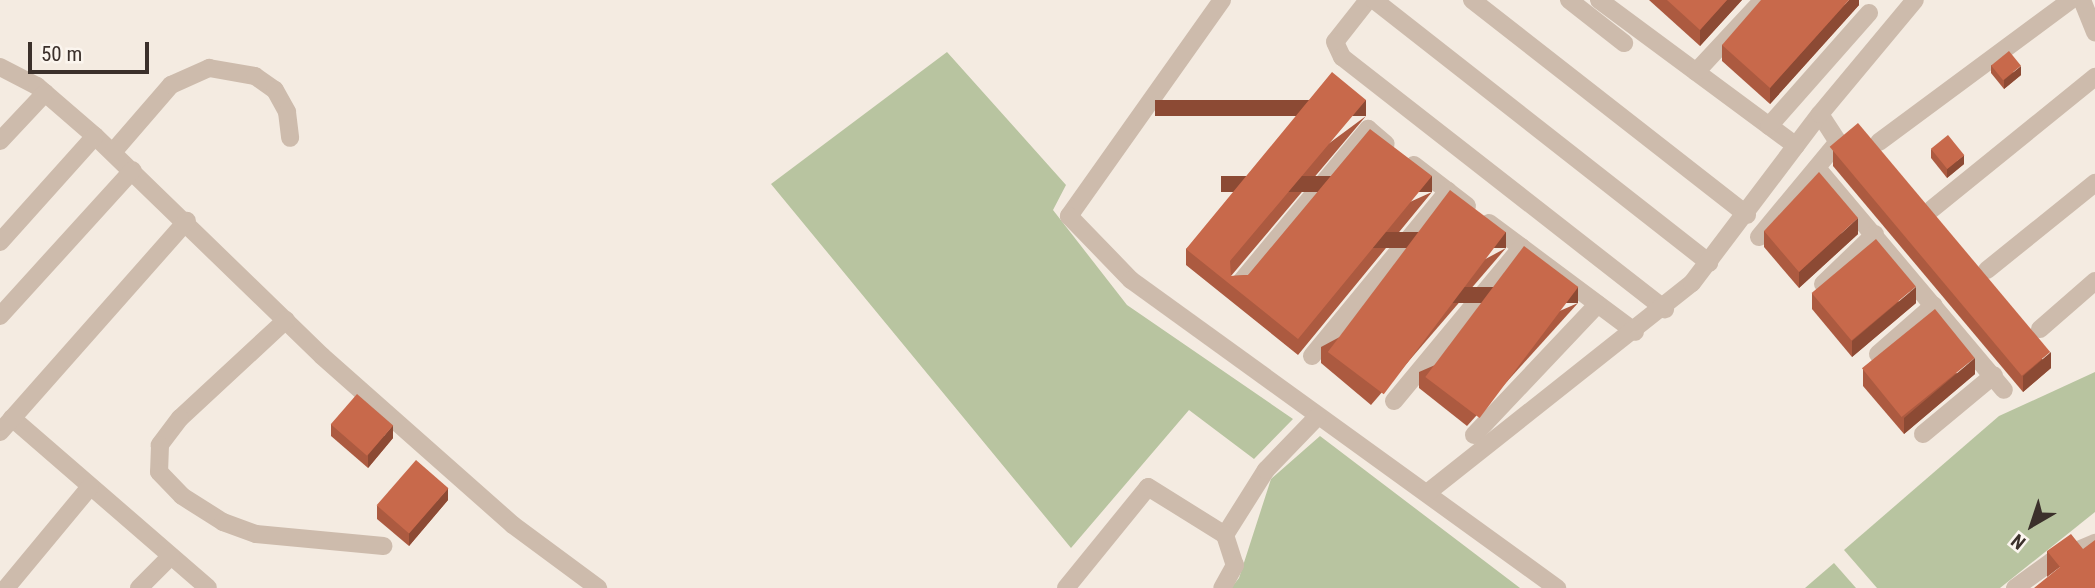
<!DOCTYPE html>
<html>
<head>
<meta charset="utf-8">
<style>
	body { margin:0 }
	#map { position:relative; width:2095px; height:588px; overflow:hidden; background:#f4ebe1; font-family:"Roboto Condensed",sans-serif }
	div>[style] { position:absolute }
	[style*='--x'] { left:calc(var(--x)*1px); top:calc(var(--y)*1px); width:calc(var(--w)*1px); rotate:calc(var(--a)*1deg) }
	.green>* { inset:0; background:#b8c4a0 }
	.minor>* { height:18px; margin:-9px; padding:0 9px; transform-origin:9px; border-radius:9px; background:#cdbbac }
	.wall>* { inset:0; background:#ac5a40 }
	.shaded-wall>* { inset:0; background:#8c4a34; transform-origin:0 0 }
	.building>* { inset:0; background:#c8694b; transform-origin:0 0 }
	span { translate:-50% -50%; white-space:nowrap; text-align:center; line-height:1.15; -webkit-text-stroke:6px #fbf5ee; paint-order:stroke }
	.north { position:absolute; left:1997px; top:490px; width:70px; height:70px; -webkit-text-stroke:5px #fbf5ee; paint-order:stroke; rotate:219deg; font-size:19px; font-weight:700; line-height:28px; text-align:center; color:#3b302b }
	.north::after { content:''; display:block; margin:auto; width:24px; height:32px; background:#3b302b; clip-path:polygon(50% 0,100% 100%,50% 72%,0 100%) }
	.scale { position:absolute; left:28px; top:42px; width:121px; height:32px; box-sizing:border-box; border:4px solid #3b302b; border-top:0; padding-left:9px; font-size:21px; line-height:24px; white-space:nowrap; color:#3b302b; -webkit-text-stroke:5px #fbf5ee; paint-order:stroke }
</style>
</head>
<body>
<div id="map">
	<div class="green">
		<div style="clip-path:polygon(947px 52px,1066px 185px,1053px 210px,1127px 305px,1293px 419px,1254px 459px,1189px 410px,1071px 548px,771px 184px)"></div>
		<div style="clip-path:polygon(2095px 372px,2095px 512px,2000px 588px,1877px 588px,1844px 550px,1999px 416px)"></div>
		<div style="clip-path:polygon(1320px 436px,1520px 588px,1231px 588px,1239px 578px,1271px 479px)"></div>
		<div style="clip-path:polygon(1834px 563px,1856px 588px,1805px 588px)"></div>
	</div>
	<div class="minor">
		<div style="--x:1222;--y:0;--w:265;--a:125.3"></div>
		<div style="--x:1069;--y:216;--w:89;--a:45.9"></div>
		<div style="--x:1131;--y:280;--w:526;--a:35.87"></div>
		<div style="--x:1368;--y:0;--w:53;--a:128.2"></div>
		<div style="--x:1335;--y:42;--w:17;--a:65"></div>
		<div style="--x:1342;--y:57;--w:410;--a:38"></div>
		<div style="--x:1374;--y:0;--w:426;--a:38.1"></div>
		<div style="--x:1472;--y:0;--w:349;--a:38"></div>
		<div style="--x:1569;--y:0;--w:70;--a:38"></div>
		<div style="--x:1599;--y:0;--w:245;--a:36.5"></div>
		<div style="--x:2082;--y:0;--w:35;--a:68"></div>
		<div style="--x:0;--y:67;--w:42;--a:27.2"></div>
		<div style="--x:37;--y:86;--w:77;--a:40.8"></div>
		<div style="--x:95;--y:136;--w:316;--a:44.1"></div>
		<div style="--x:322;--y:356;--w:255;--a:41.5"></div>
		<div style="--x:513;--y:525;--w:106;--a:36.5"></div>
		<div style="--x:1696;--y:72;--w:98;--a:-47.1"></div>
		<div style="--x:1769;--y:126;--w:151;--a:-48.5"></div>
		<div style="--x:0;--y:141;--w:66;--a:-46.8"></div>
		<div style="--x:1879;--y:142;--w:239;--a:-36.5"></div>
		<div style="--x:113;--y:152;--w:89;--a:-49.1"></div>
		<div style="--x:171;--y:85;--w:42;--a:-24.1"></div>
		<div style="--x:209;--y:68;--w:47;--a:9.9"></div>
		<div style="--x:255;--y:76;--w:24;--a:35"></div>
		<div style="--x:275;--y:90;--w:25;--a:61"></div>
		<div style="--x:287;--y:112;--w:26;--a:83"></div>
		<div style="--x:1414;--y:165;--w:67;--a:37.7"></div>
		<div style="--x:1817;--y:168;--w:290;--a:49.9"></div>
		<div style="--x:1932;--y:209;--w:210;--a:-39"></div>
		<div style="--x:1489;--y:223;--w:182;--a:36.7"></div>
		<div style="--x:1759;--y:237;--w:124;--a:-50.3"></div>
		<div style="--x:1838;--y:142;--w:33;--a:-123"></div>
		<div style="--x:0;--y:242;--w:142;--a:-48.1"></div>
		<div style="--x:1987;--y:270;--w:139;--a:-38.9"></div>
		<div style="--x:1239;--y:284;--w:202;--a:-50.2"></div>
		<div style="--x:1368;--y:129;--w:23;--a:40"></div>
		<div style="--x:1823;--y:284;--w:72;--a:-43.9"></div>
		<div style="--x:0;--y:316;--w:197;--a:-47.7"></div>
		<div style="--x:286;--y:320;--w:144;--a:137.2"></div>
		<div style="--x:180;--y:418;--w:34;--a:127"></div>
		<div style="--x:160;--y:445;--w:27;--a:92"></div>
		<div style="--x:159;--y:472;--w:33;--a:46"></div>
		<div style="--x:182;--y:496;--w:49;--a:32.4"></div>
		<div style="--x:223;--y:522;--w:35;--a:20"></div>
		<div style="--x:256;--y:534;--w:128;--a:5.4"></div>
		<div style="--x:2040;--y:329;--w:73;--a:-41.1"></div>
		<div style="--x:1878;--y:354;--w:74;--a:-41.2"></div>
		<div style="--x:1312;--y:356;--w:214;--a:-50.5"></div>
		<div style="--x:1394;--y:401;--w:200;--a:-50.3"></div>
		<div style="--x:12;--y:418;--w:259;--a:40.9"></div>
		<div style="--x:0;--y:432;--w:282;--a:-48.5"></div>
		<div style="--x:1923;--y:434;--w:92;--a:-39.7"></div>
		<div style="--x:1474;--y:435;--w:180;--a:-46.6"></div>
		<div style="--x:1427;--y:493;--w:338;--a:-38.4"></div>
		<div style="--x:1692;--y:283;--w:212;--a:-52.9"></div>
		<div style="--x:1820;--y:114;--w:148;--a:-50.2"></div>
		<div style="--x:1225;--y:535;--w:77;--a:-57.8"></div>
		<div style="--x:1266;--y:470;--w:74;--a:-46.1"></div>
		<div style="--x:6;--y:588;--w:131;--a:-50.3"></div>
		<div style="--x:139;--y:588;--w:45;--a:-45"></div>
		<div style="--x:1066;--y:588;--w:130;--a:-50.9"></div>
		<div style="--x:1148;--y:487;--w:91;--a:31.9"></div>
		<div style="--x:1225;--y:535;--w:32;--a:72"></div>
		<div style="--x:1235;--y:565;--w:26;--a:119"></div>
		<div style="--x:2015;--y:588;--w:46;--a:-36.1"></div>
		<div style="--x:2052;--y:561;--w:47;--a:-22.7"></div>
	</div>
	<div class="wall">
		<div style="clip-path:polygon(1649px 0,1742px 0,1700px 46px)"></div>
		<div style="clip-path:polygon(1859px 0,1859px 5px,1770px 104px,1722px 61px,1722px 45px)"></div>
		<div style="clip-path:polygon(1991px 65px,2021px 75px,2004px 89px,1991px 73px)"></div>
		<div style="clip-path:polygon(1366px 116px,1231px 276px,1248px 275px,1432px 192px,1298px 355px,1186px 265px,1186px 249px)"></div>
		<div style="clip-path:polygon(1931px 149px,1964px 164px,1947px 178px,1931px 158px)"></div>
		<div style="clip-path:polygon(1833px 150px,2051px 368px,2023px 392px,1833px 166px)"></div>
		<div style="clip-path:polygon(1764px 231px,1858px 234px,1799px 288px,1764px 247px)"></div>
		<div style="clip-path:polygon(1506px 248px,1371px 405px,1321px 363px,1321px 347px)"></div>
		<div style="clip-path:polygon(1812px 293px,1916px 303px,1852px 357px,1812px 309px)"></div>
		<div style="clip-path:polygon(1578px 303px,1467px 426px,1419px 388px,1419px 372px)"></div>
		<div style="clip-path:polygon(1863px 369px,1975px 374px,1904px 434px,1863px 386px)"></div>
		<div style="clip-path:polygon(331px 424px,393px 438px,368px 468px,331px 436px)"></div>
		<div style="clip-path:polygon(448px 500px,409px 546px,377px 519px,377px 506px)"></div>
		<div style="clip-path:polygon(2083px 549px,2047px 577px,2047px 551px)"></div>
	</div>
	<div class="shaded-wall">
		<div style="clip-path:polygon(1727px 0,1742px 0,1700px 46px,1700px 30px)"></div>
		<div style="clip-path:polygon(1849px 0,1859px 0,1859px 5px,1770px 104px,1770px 88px)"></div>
		<div style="clip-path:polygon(2021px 66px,2021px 75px,2004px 89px,2004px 80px)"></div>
		<div style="left:1366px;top:100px;width:16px;height:211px;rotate:90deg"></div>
		<div style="clip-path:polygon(1964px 155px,1964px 164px,1947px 178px,1947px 169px)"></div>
		<div style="left:1432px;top:176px;width:16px;height:211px;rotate:90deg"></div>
		<div style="clip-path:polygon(1858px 218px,1858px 234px,1799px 288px,1799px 272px)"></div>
		<div style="left:1506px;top:232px;width:16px;height:207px;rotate:90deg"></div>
		<div style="left:1578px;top:287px;width:16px;height:166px;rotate:90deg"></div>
		<div style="clip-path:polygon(1916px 287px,1916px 303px,1852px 357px,1852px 341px)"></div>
		<div style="clip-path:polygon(2051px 352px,2051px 368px,2023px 392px,2023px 376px)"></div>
		<div style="clip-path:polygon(1975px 358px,1975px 374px,1904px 434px,1904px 418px)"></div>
		<div style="clip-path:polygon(393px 425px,393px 438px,368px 468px,368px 455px)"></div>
		<div style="clip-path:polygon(448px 488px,448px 500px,409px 546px,409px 533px)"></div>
	</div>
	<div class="building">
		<div style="clip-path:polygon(1667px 0,1727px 0,1700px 30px)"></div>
		<div style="clip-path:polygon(1761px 0,1849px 0,1770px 88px,1722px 45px)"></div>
		<div style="left:2009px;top:51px;width:19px;height:23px;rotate:51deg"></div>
		<div style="clip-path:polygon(1332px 72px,1366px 100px,1230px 261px,1231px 276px,1248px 275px,1370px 129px,1432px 176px,1298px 339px,1186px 249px)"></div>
		<div style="left:1858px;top:123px;width:299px;height:37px;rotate:50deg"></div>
		<div style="left:1948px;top:135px;width:26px;height:22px;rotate:51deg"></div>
		<div style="clip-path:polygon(1819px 172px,1858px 218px,1799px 272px,1764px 231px)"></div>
		<div style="left:1450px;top:190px;width:70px;height:203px;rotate:37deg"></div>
		<div style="left:1876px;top:239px;width:62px;height:84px;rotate:50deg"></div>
		<div style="left:1524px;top:246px;width:68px;height:164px;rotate:37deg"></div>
		<div style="left:1935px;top:309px;width:63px;height:94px;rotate:51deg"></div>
		<div style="left:357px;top:394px;width:48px;height:40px;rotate:41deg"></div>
		<div style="left:416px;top:460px;width:43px;height:60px;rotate:41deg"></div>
		<div style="clip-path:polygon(2071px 534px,2083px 549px,2095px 540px,2095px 588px,2034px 588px,2060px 567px,2047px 551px)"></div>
	</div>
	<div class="north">N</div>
	<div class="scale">50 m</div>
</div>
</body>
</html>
